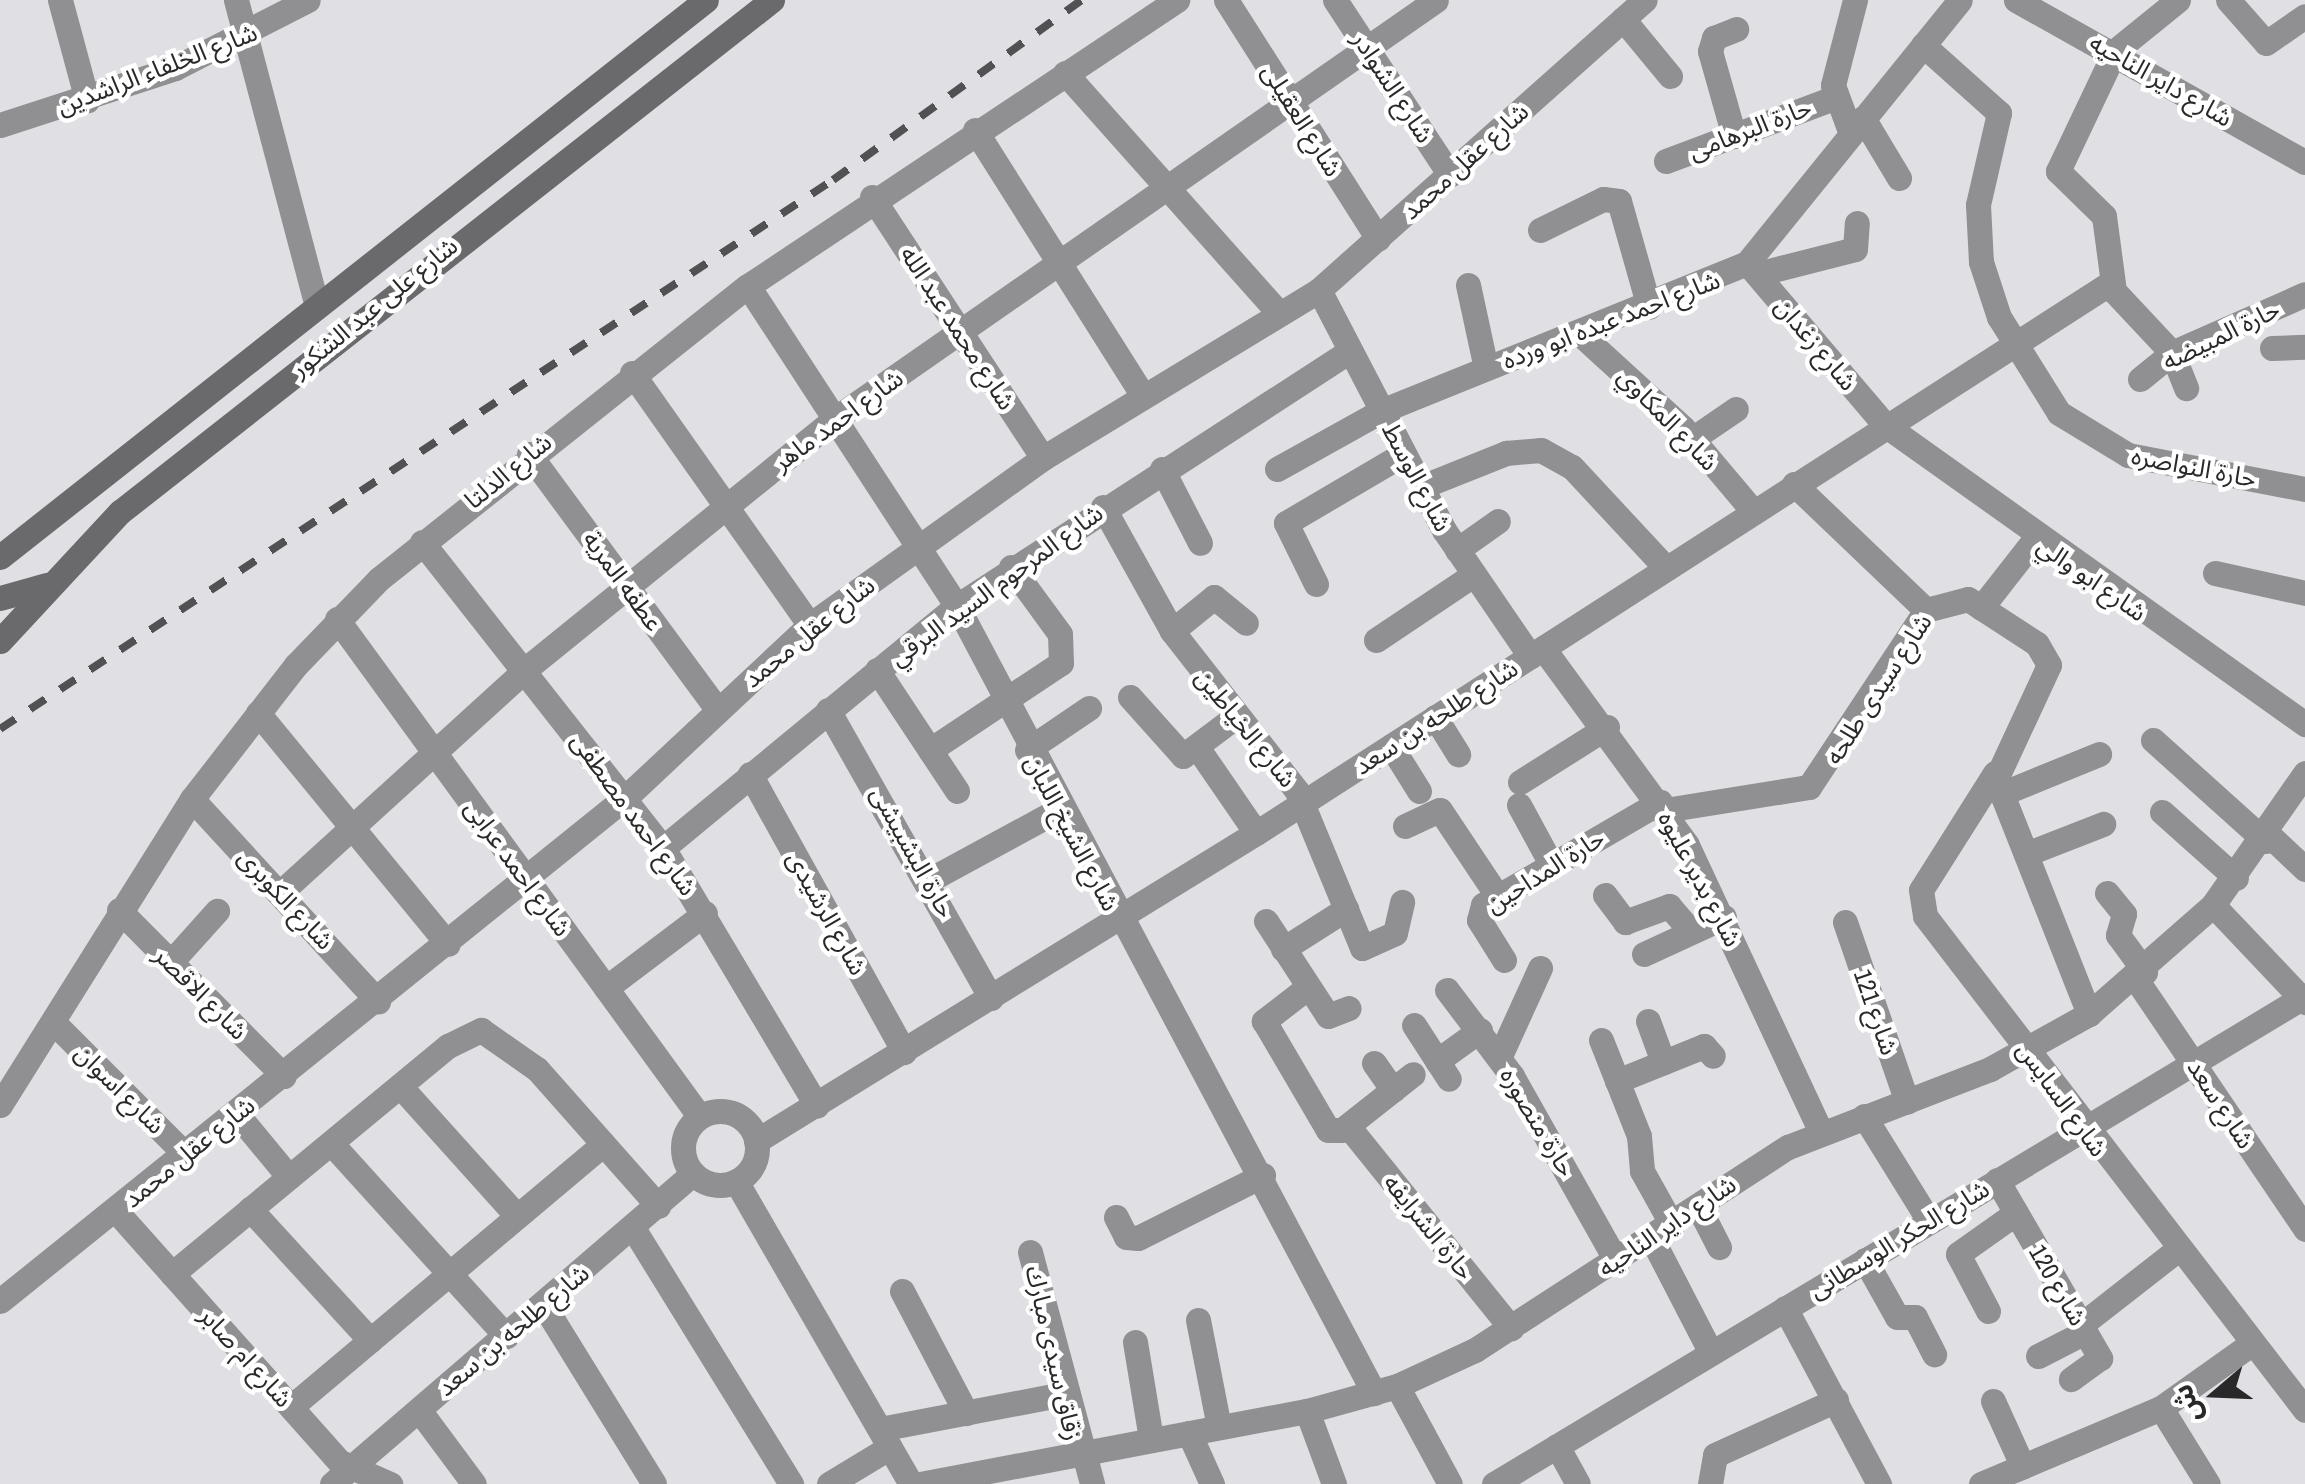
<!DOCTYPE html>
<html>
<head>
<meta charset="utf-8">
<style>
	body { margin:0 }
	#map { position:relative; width:2305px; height:1484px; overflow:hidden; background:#e0e0e4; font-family:"Archivo Narrow","Noto Sans Arabic",sans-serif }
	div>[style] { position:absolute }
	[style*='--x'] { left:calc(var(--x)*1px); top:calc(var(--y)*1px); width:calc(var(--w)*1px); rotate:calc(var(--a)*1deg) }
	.minor>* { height:25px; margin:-12.5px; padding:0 12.5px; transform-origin:12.5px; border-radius:12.5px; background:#909092 }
	.tertiary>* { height:25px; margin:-12.5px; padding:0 12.5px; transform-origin:12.5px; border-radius:12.5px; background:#909092 }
	.tertiary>.ring { margin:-12.5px; padding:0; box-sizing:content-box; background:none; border:25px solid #909092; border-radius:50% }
	.secondary>* { height:25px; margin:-12.5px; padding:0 12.5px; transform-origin:12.5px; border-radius:12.5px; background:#6a6a6c }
	.rail>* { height:8px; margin-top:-4px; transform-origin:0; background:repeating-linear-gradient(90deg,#515153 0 18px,transparent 0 36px) }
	span { translate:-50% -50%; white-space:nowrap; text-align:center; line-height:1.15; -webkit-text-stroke:9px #fff; paint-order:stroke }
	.street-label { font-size:25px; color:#29292a }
	.north { position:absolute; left:2165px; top:1344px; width:100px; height:100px; -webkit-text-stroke:8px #fff; paint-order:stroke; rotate:251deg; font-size:28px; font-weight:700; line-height:40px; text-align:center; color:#29292a }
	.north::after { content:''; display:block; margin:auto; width:35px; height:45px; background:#29292a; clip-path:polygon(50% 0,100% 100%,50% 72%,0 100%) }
</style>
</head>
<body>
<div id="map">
	<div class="minor">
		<div style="--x:60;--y:0;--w:104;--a:74.9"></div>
		<div style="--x:236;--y:0;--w:313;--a:75.2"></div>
		<div style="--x:1226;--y:0;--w:283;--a:57.5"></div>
		<div style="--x:1335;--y:0;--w:209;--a:56.7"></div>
		<div style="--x:2016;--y:0;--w:331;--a:29.3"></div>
		<div style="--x:2178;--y:0;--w:81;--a:141"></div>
		<div style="--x:2115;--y:51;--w:133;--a:115.4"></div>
		<div style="--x:2058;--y:171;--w:64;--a:44.4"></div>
		<div style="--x:2104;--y:216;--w:76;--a:82.4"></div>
		<div style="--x:2114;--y:291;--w:85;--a:46.9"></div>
		<div style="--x:2172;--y:353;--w:38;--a:68"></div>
		<div style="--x:2228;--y:0;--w:57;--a:48.5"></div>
		<div style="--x:2266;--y:43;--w:47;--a:-34.7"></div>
		<div style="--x:1623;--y:19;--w:74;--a:50.5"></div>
		<div style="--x:1923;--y:45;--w:102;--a:41.8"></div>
		<div style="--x:1999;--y:113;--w:94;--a:102.9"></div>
		<div style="--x:1978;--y:205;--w:57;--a:87"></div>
		<div style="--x:1981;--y:262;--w:58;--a:71.9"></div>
		<div style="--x:1999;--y:317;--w:113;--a:58"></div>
		<div style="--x:2059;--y:413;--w:81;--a:31.3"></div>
		<div style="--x:2128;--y:455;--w:180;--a:10.9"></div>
		<div style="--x:1065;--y:73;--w:322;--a:48.3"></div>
		<div style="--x:1863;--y:118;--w:70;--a:59"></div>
		<div style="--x:0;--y:125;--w:184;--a:-18"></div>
		<div style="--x:175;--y:68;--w:149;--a:-27.1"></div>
		<div style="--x:975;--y:130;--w:315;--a:57.7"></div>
		<div style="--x:1851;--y:134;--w:52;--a:-110.2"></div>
		<div style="--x:1833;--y:85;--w:88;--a:-75.5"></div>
		<div style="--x:1734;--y:136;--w:88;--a:-105.8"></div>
		<div style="--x:1710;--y:51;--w:14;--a:-73"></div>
		<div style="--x:1714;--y:38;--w:24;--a:-22"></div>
		<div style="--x:1666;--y:161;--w:179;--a:-20.6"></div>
		<div style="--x:872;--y:197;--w:312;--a:56.8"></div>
		<div style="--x:1540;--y:230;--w:70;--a:-26.2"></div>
		<div style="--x:1603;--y:199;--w:16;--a:7"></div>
		<div style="--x:1619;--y:201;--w:110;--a:74.2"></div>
		<div style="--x:1747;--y:263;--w:213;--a:49.6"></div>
		<div style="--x:1885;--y:425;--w:516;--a:35.45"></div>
		<div style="--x:1757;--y:274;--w:101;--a:-14.3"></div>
		<div style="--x:1855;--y:249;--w:26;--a:-86"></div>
		<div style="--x:1468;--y:285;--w:85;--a:77.8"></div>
		<div style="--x:748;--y:286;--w:382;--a:56.9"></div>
		<div style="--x:957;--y:606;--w:891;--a:62.08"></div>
		<div style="--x:1319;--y:290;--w:271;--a:62.5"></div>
		<div style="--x:1444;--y:530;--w:153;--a:55.7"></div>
		<div style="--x:1578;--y:332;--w:142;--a:42.4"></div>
		<div style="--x:1683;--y:428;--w:109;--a:49.9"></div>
		<div style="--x:2272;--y:348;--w:33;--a:-2"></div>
		<div style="--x:632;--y:373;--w:309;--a:54.8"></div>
		<div style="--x:2140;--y:379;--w:41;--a:-39.1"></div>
		<div style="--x:2172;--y:353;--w:145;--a:-23.9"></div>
		<div style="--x:1692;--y:439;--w:53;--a:-34.3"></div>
		<div style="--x:529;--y:454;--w:317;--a:53.6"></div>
		<div style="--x:1162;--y:469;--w:83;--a:62.8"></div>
		<div style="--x:1277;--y:469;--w:119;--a:-29.1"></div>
		<div style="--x:1381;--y:411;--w:395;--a:-22"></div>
		<div style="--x:1747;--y:263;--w:338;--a:-51"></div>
		<div style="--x:1794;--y:484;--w:182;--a:43.7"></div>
		<div style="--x:1421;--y:487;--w:92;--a:-21.8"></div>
		<div style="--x:1506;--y:453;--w:35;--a:-5"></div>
		<div style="--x:1541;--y:450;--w:35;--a:29"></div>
		<div style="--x:1572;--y:467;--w:138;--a:47.1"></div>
		<div style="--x:1103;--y:507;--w:142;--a:60.9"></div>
		<div style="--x:1172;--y:631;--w:203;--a:52"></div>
		<div style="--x:1297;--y:791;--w:170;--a:67.5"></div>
		<div style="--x:1362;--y:948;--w:36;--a:-24"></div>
		<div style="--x:1395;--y:933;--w:32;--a:-77"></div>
		<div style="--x:422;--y:542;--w:390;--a:51.8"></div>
		<div style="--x:663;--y:848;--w:300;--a:59.2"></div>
		<div style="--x:1457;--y:550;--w:50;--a:-35.3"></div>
		<div style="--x:2215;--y:573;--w:92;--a:12.5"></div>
		<div style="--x:1316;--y:584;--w:68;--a:-116.2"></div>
		<div style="--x:1286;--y:523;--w:136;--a:-30.5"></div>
		<div style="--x:1981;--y:608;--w:88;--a:-52"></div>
		<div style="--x:1172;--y:631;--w:54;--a:-39"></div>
		<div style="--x:1214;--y:597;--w:41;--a:39.1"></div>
		<div style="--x:1376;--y:640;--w:117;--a:-33.8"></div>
		<div style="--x:1543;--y:648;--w:244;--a:53.8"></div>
		<div style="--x:1687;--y:845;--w:317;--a:65"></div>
		<div style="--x:877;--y:670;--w:145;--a:56.5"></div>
		<div style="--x:1130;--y:697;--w:79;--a:48.1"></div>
		<div style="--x:1183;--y:756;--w:65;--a:-36.9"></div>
		<div style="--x:828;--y:710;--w:331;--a:60.5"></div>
		<div style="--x:258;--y:713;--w:299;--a:50.6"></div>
		<div style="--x:1435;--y:717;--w:44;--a:58.1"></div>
		<div style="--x:2153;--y:740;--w:151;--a:42"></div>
		<div style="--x:1391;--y:746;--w:53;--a:58.1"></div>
		<div style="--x:1197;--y:747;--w:104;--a:55.5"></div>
		<div style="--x:930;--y:750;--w:157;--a:-33.6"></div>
		<div style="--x:1061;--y:663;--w:29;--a:-92"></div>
		<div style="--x:1060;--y:634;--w:83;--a:-126.2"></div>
		<div style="--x:1027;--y:750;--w:75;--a:-34.1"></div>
		<div style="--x:1995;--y:773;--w:138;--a:122.3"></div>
		<div style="--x:1921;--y:890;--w:26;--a:81"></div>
		<div style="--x:1925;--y:916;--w:623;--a:52.43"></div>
		<div style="--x:750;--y:774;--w:318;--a:61"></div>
		<div style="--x:1520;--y:782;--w:103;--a:-32.3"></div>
		<div style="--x:2001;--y:794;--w:106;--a:-22.2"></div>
		<div style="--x:192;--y:799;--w:275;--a:47.4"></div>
		<div style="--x:1519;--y:805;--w:67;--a:61.5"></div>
		<div style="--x:1665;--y:810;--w:146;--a:-9.1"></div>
		<div style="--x:1809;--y:787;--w:212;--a:-56.5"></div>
		<div style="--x:1926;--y:610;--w:43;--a:-14.7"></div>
		<div style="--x:1968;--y:599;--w:82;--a:33.1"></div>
		<div style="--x:2037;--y:644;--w:24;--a:60"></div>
		<div style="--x:2049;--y:665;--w:126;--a:114.9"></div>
		<div style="--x:1996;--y:779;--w:253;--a:68.4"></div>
		<div style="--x:2162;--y:812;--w:99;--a:41.7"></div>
		<div style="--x:1405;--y:826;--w:38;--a:-25"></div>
		<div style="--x:1440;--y:810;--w:105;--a:56.3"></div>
		<div style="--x:2269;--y:835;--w:50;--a:43.4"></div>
		<div style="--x:663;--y:848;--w:381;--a:-39.5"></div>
		<div style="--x:957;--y:606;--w:468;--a:-33"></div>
		<div style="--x:2026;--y:854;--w:83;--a:-21.3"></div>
		<div style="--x:931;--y:879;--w:145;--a:-28.5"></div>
		<div style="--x:281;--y:892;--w:333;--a:-42.3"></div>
		<div style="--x:527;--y:668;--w:397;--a:-39"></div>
		<div style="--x:836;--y:418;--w:731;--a:-34.86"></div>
		<div style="--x:2107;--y:893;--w:27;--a:51"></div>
		<div style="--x:2124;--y:914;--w:22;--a:106"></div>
		<div style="--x:2118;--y:935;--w:46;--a:53.9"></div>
		<div style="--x:1605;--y:895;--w:34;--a:53"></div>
		<div style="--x:1625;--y:922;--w:47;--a:-20"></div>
		<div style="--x:1669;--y:906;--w:33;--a:49"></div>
		<div style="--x:2213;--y:905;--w:134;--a:46.5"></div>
		<div style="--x:119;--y:910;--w:234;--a:45.2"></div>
		<div style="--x:1266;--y:921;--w:113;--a:56.9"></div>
		<div style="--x:1328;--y:1016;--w:22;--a:-21"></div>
		<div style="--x:1845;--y:922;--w:190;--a:71"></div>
		<div style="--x:1283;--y:949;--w:75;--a:-32.4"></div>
		<div style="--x:1644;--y:954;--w:88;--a:-24.8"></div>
		<div style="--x:1504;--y:960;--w:47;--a:-122"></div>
		<div style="--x:1479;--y:920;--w:16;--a:-75"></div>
		<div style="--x:1483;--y:905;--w:205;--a:-30.2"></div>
		<div style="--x:171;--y:962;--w:69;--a:-48"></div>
		<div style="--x:2136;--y:979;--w:302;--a:55.9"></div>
		<div style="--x:1308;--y:987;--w:56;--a:142.3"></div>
		<div style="--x:1264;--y:1021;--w:126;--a:59.6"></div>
		<div style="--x:1328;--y:1130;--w:14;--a:0"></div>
		<div style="--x:1342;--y:1130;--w:90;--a:-38.3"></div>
		<div style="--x:606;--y:988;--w:124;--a:-37.1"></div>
		<div style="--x:1447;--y:990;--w:108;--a:52.9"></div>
		<div style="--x:1512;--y:1076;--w:214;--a:60.6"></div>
		<div style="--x:1648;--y:1021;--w:44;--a:69.9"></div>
		<div style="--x:54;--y:1023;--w:187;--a:45"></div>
		<div style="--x:1414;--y:1025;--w:64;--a:57.1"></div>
		<div style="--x:1601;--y:1040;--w:103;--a:68.4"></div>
		<div style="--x:1639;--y:1136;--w:35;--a:85"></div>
		<div style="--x:1642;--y:1171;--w:62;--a:60.9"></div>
		<div style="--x:1499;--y:1058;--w:99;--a:-65.5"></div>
		<div style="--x:1437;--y:1061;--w:53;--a:-35.8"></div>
		<div style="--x:1374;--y:1063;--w:33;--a:55"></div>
		<div style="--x:1617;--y:1081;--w:94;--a:-21.9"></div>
		<div style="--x:1704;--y:1046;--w:13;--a:48"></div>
		<div style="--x:400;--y:1086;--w:173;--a:48"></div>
		<div style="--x:236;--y:1113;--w:83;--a:50.4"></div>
		<div style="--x:1864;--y:1116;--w:123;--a:58.2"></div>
		<div style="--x:1348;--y:1126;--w:260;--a:51.1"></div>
		<div style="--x:756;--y:1141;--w:587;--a:-31.63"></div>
		<div style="--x:1256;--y:833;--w:1016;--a:-32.78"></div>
		<div style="--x:331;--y:1143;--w:261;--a:47.8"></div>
		<div style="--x:1997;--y:1180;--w:206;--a:59.9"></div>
		<div style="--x:2100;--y:1358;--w:36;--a:144"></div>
		<div style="--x:1699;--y:1208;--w:44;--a:62.9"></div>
		<div style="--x:250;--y:1209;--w:178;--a:47.5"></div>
		<div style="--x:116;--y:1211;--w:336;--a:48.3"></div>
		<div style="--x:340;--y:1462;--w:55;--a:23.7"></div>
		<div style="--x:1116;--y:1217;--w:22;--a:63"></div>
		<div style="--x:1126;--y:1237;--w:12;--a:5"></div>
		<div style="--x:1138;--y:1238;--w:140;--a:-26.7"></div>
		<div style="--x:633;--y:1228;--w:301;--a:58.3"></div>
		<div style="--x:1652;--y:1239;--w:128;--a:62.6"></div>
		<div style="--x:1030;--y:1252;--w:240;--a:75"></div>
		<div style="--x:1865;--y:1260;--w:65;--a:60.7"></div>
		<div style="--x:1897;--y:1317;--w:18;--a:0"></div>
		<div style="--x:1915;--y:1317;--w:42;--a:62.8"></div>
		<div style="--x:172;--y:1274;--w:358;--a:-39.6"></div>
		<div style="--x:448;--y:1046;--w:37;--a:-26"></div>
		<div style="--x:481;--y:1030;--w:68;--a:34.9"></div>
		<div style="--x:537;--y:1069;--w:183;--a:48.5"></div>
		<div style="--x:902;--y:1291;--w:138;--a:62.3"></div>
		<div style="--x:543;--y:1304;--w:211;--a:58.3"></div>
		<div style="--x:1785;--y:1308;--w:200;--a:61.9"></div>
		<div style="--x:1988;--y:1311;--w:64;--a:-117.8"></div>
		<div style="--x:1958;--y:1254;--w:71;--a:-35.3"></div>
		<div style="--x:1198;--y:1320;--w:109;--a:78.9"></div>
		<div style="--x:2081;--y:1325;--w:122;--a:-38"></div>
		<div style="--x:1135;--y:1342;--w:98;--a:80.6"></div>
		<div style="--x:2038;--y:1356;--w:53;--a:-27.1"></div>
		<div style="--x:1397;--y:1386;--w:111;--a:61.6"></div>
		<div style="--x:1993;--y:1401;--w:72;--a:65.6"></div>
		<div style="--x:291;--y:1407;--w:408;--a:-40.1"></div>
		<div style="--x:2161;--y:1408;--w:89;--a:58.3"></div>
		<div style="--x:419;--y:1410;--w:92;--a:53.4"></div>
		<div style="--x:1307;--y:1411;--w:78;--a:69.7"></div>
		<div style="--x:880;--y:1429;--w:186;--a:-10.8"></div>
		<div style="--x:1189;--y:1433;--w:56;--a:65.7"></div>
		<div style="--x:1557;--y:1446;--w:43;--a:61.1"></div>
		<div style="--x:332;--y:1484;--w:476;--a:-40.7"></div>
		<div style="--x:829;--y:1484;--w:71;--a:-31.2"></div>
		<div style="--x:920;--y:1484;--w:394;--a:-10.7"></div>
		<div style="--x:1307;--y:1411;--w:93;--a:-15.5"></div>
		<div style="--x:1397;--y:1386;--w:86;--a:-24.8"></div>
		<div style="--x:1475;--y:1350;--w:373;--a:-33"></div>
		<div style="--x:1788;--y:1147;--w:217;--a:-21.1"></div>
		<div style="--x:1990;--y:1069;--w:113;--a:-29.1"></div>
		<div style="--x:2089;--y:1014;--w:165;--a:-41.3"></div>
		<div style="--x:2213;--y:905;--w:161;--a:-55.1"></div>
		<div style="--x:1494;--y:1484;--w:947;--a:-31.04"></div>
		<div style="--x:1710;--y:1484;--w:29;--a:-80"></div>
		<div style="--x:1715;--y:1455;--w:133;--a:-24.4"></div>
		<div style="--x:1981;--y:1484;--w:195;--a:-22.9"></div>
		<div style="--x:2161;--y:1408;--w:110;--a:-35.4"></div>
	</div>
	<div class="tertiary">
		<div style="--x:337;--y:619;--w:616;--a:53.91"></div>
		<div style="--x:0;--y:1105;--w:361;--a:-57.9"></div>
		<div style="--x:192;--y:799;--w:170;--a:-52.2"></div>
		<div style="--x:296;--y:665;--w:120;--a:-46"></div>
		<div style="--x:379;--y:579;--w:471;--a:-38.5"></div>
		<div style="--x:748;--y:286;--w:516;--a:-33.69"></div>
		<div class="ring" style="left:683px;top:1111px;width:49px;height:49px"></div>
		<div style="--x:736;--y:1181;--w:350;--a:60"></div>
		<div style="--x:0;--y:1301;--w:804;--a:-38.84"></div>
		<div style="--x:626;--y:797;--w:252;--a:-43.1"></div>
		<div style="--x:810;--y:625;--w:287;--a:-35.6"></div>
		<div style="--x:1043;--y:458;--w:323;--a:-31.3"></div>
		<div style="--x:1319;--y:290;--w:436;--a:-41.7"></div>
	</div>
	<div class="secondary">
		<div style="--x:0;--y:557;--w:899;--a:-38.27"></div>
		<div style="--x:0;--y:598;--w:49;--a:-15.5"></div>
		<div style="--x:0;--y:641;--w:176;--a:-47.1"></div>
		<div style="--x:120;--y:512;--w:829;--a:-38.14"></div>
	</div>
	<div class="rail">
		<div style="--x:0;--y:729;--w:998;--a:-33.39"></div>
		<div style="--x:833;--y:180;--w:307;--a:-35.9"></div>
	</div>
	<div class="street-label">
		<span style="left:157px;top:69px;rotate:-21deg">شارع الخلفاء الراشدين</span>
		<span style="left:2161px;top:80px;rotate:30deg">شارع داير الناحيه</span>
		<span style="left:1393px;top:87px;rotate:57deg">شارع الشوادر</span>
		<span style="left:1302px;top:120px;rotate:58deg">شارع العقيلى</span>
		<span style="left:1750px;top:129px;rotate:-21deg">حارة البرهامى</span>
		<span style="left:1465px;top:161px;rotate:-42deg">شارع عقل محمد</span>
		<span style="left:374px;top:307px;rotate:-39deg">شارع على عبد الشكور</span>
		<span style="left:1611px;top:320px;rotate:-21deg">شارع احمد عبده ابو ورده</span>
		<span style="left:958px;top:328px;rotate:57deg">شارع محمد عبد الله</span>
		<span style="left:2221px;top:335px;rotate:-26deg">حارة المبيضه</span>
		<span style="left:1816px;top:344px;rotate:50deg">شارع زغدان</span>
		<span style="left:1668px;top:419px;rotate:46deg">شارع المكاوي</span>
		<span style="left:838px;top:420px;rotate:-36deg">شارع احمد ماهر</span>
		<span style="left:2194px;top:467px;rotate:11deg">حارة النواصره</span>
		<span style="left:508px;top:471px;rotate:-39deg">شارع الدلتا</span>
		<span style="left:1417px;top:477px;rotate:62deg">شارع الوسط</span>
		<span style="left:2092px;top:579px;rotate:35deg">شارع ابو والي</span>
		<span style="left:623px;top:581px;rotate:54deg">عطفه المرية</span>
		<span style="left:996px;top:585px;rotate:-36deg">شارع المرحوم السيد البرقي</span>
		<span style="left:809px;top:632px;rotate:-39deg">شارع عقل محمد</span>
		<span style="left:1878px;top:689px;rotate:-57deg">شارع سيدى طلحه</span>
		<span style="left:1436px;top:717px;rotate:-33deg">شارع طلحه بن سعد</span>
		<span style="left:1246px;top:728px;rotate:51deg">شارع الخياطين</span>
		<span style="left:634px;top:814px;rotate:54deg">شارع احمد مصطفى</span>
		<span style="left:1072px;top:833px;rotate:62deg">شارع الشيخ اللبان</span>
		<span style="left:913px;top:852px;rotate:61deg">حارة البشبيشى</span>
		<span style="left:518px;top:868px;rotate:54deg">شارع احمد عرابى</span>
		<span style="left:1545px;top:871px;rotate:-32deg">حارة المداحين</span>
		<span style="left:1700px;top:879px;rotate:62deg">شارع بدير عليوه</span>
		<span style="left:286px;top:899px;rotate:47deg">شارع الكوبرى</span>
		<span style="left:827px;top:913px;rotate:61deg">شارع الرشيدى</span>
		<span style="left:201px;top:993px;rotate:45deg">شارع الاقصر</span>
		<span style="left:1876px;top:1012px;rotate:71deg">شارع 121</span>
		<span style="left:120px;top:1089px;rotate:45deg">شارع اسوان</span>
		<span style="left:2062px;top:1099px;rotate:54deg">شارع السايس</span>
		<span style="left:2221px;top:1104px;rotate:57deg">شارع سعد</span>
		<span style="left:1538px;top:1122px;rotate:59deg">حارة منصوره</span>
		<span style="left:189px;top:1152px;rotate:-39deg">شارع عقل محمد</span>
		<span style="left:1667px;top:1226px;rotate:-34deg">شارع داير الناحيه</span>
		<span style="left:1429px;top:1227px;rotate:51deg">حارة الشرايفه</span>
		<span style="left:1899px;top:1239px;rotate:-31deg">شارع الحكر الوسطانى</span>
		<span style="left:2058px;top:1285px;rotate:60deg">شارع 120</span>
		<span style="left:513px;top:1330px;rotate:-40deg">شارع طلحه بن سعد</span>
		<span style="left:1054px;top:1353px;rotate:77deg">زقاق سيدى مبارك</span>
		<span style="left:246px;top:1357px;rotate:48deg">شارع ام صابر</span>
	</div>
	<div class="north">ش</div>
</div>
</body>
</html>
